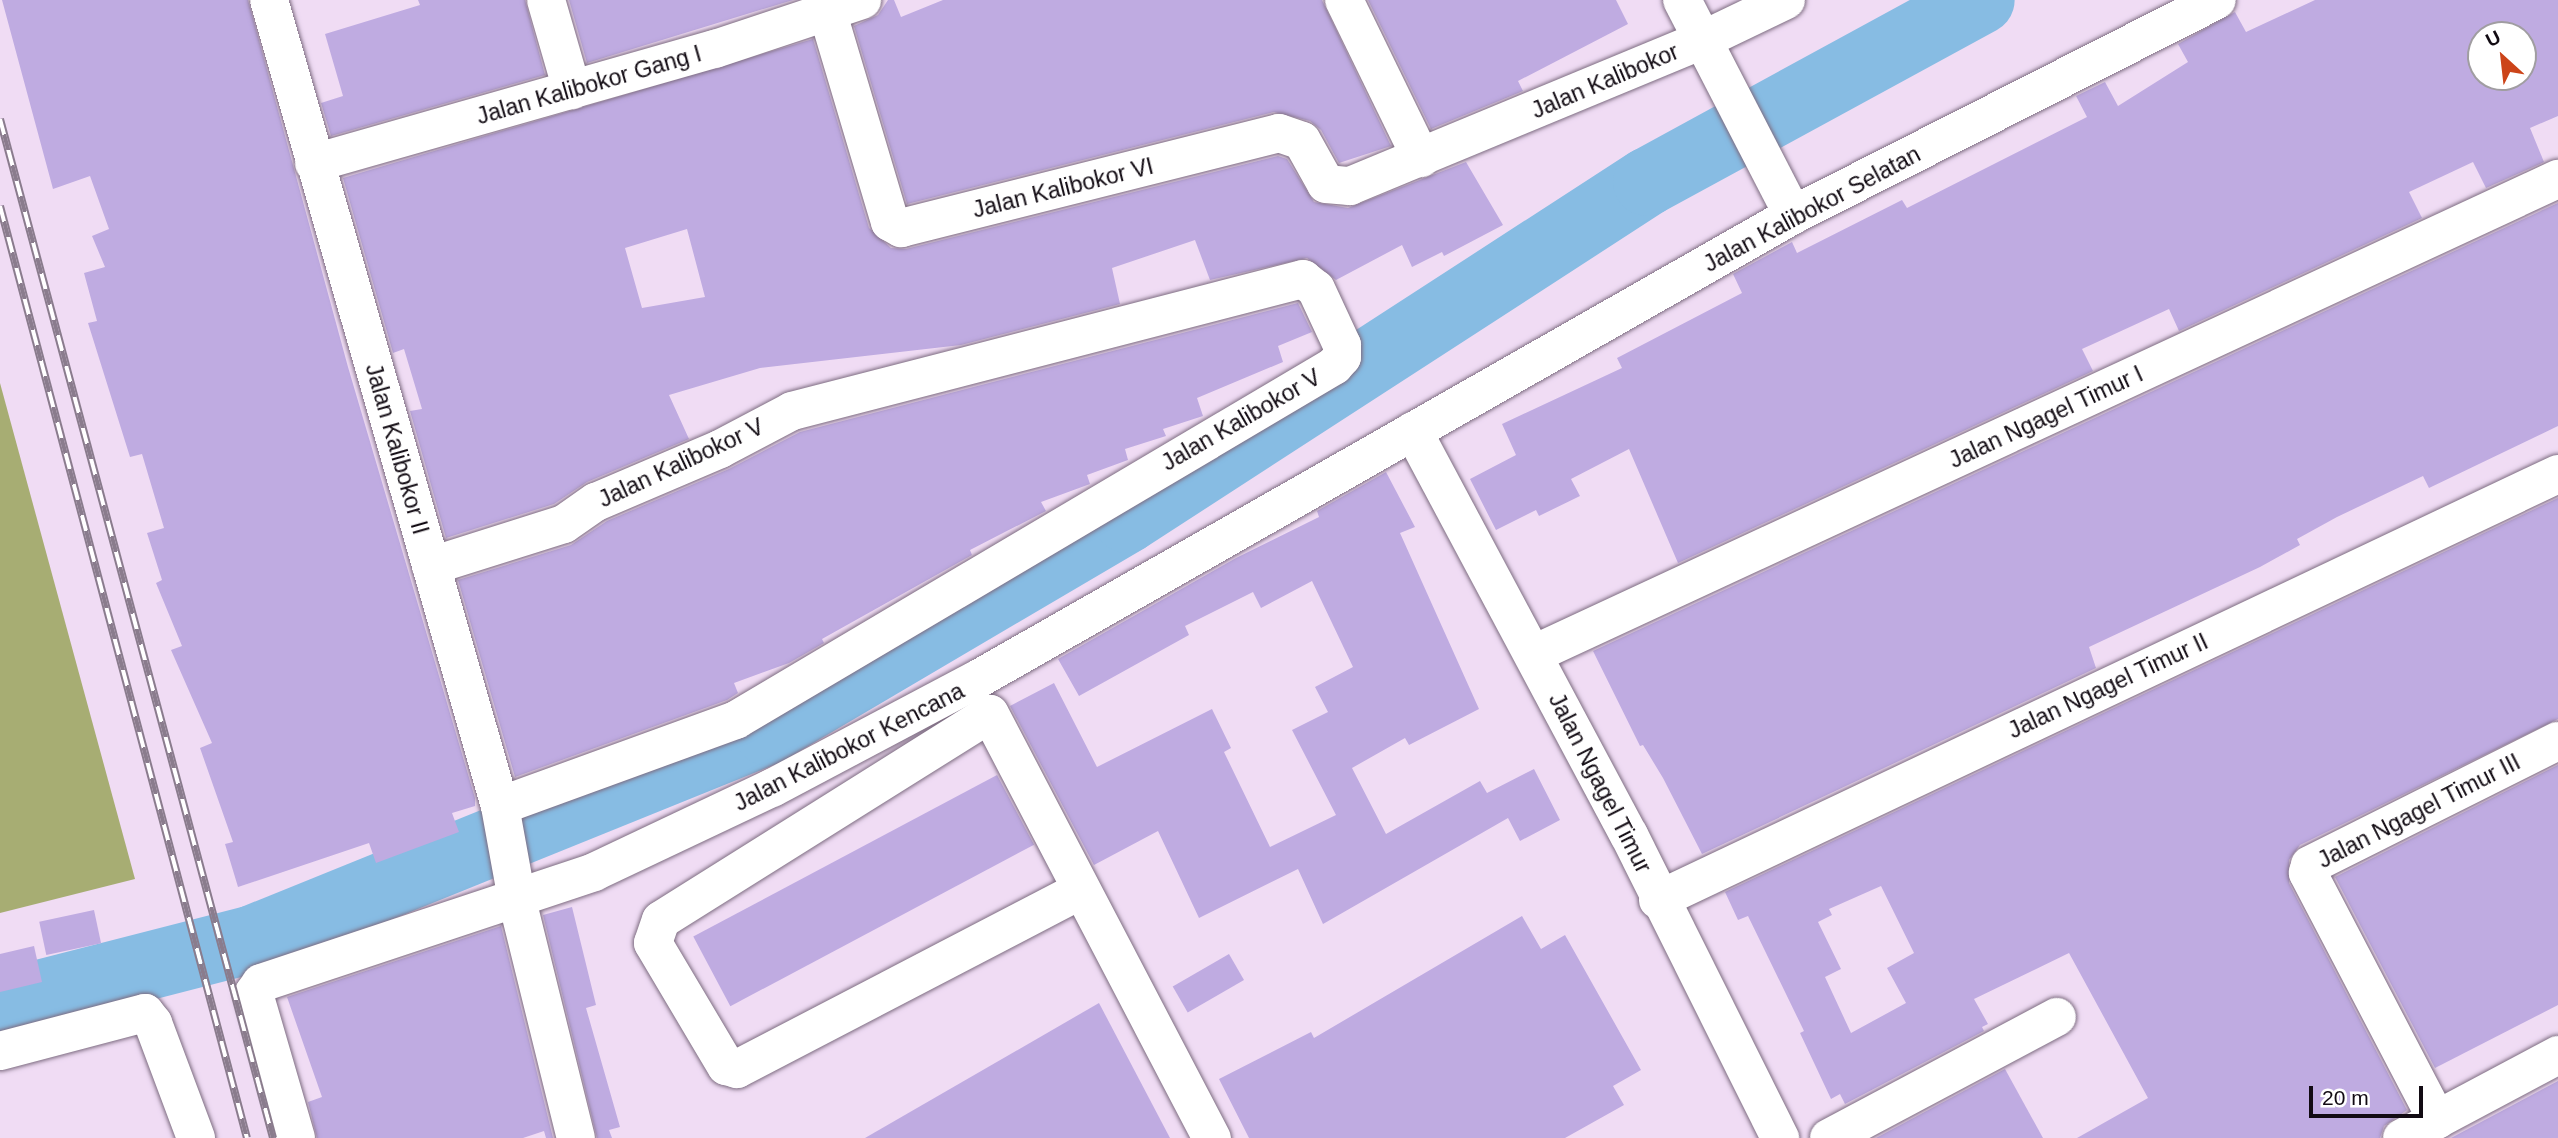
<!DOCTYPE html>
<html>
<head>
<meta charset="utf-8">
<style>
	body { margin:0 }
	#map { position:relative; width:2558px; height:1138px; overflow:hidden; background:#f0dcf4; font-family:Helvetica,sans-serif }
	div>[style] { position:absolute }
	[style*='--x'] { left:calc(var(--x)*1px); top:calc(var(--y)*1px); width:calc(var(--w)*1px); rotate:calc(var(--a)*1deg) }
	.forest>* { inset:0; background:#a7ad73 }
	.river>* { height:68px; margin:-34px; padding:0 34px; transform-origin:34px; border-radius:34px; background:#87bce3 }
	.building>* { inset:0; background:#bfabe1; transform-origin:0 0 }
	.roads { filter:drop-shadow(0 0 2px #7d6c81) drop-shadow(0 0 2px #7d6c81) }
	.minor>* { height:38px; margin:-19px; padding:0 19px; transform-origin:19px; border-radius:19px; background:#fff }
	.rail>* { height:8px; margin-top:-4px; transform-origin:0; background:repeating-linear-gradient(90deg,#fff 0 16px,#8a7c8d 0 32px); box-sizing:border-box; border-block:2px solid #8a7c8d }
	span { translate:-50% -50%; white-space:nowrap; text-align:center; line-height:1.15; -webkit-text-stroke:5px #fff; paint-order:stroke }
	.street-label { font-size:23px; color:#120b13 }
	.north { position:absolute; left:2467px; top:21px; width:70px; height:70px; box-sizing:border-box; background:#fff; border:2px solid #a09da1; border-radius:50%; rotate:333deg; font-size:19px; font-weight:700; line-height:28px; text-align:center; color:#120b13 }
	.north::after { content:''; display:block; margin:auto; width:24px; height:32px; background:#cc4419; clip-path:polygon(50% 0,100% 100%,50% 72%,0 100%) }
	.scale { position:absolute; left:2309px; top:1086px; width:114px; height:32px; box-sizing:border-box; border:4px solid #120b13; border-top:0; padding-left:9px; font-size:21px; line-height:24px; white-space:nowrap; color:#120b13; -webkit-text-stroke:5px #fff; paint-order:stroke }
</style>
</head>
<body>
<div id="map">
	<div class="forest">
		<div style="clip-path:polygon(0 383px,135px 879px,0 913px)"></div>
	</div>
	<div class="river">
		<div style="--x:0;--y:1004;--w:261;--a:-14.4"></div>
		<div style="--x:253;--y:939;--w:554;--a:-22.03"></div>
		<div style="--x:767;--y:731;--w:418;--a:-30.5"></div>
		<div style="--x:1127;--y:519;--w:620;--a:-32.95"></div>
		<div style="--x:1647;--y:182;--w:380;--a:-28.6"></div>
	</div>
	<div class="building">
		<div style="clip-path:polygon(2px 0,248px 0,348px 367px,475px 798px,475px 806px,452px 813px,459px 832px,376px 863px,369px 843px,238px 887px,225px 844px,233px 842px,200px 748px,212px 743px,171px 650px,182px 646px,156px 583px,162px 580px,147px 533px,164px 528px,142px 454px,130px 457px,88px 323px,97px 321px,84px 273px,105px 267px,92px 236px,109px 229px,90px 176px,53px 189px)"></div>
		<div style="clip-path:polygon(418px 0,525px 0,545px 75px,331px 136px,321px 103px,343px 96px,325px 34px,420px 5px)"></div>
		<div style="clip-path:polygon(569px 0,793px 0,587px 63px)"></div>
		<div style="clip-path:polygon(888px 0,894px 0,901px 17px,943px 0,1322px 0,1391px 146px,1339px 163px,1321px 130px,1310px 121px,1274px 112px,907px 204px,854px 26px,878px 15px)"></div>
		<div style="clip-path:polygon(1368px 0,1616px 0,1628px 24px,1518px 81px,1523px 91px,1431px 129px)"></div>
		<div style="clip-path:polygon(evenodd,2315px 0,2558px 0,2558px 116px,2530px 128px,2544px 162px,2486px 188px,2473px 162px,2409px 192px,2422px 218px,2179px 331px,2169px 309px,2082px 349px,2093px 371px,1678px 563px,1629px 449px,1571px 479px,1580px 496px,1539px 516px,1536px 510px,1496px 530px,1470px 479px,1516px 455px,1502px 424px,1622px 368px,1617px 358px,1742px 293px,1733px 274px,1792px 242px,1797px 253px,1902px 200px,1907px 208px,2087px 117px,2076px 96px,2105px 82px,2118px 106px,2188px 62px,2178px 44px,2235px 12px,2246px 32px,2315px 0,2481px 35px,2523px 35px,2523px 77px,2481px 77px,2481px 35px)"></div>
		<div style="clip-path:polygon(evenodd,813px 39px,869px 228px,891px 248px,906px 249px,1278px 156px,1287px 159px,1314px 202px,1348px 208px,1466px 162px,1503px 225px,1444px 256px,1442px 252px,1412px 267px,1402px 245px,1336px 280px,1307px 258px,1210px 280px,1195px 240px,1112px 268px,1120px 304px,961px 345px,760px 368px,669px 395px,689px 439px,587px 482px,554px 504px,446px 538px,410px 411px,422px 409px,404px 349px,393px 353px,343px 178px,813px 39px,687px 229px,705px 297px,642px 308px,625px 248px,687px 229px)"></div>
		<div style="clip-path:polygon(2558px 203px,2558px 426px,2429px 488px,2423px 476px,2337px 517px,2297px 539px,2300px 545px,2260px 567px,2089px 647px,2096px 668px,1702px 854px,1663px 778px,1643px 745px,1640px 746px,1593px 651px)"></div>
		<div style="clip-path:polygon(1298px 303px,1312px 332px,1278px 346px,1283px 362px,1197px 398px,1203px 416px,1163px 429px,1166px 436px,1125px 449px,1128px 460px,1087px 475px,1090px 484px,1041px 502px,1046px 511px,970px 550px,972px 555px,822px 639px,824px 643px,789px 663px,734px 683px,738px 693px,727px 700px,515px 777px,458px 580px,571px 545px,607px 521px,729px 469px,800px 432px)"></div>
		<div style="clip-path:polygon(1386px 472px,1415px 527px,1400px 533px,1479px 709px,1409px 745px,1405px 738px,1352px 768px,1386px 834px,1480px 781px,1487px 793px,1534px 769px,1560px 820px,1520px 841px,1508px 818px,1323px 924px,1298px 869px,1199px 918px,1158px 831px,1094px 865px,1010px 706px,1054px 683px,1097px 767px,1212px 709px,1231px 748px,1224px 752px,1270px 847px,1336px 815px,1292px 730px,1328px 712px,1315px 687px,1353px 667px,1312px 581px,1261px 608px,1253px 592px,1185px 626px,1189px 635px,1079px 696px,1058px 659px,1236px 558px,1319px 517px,1317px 511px)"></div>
		<div style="clip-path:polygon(evenodd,2558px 498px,2558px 719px,2300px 845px,2289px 860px,2289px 883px,2407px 1110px,2384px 1126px,2380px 1138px,2077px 1138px,2148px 1098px,2069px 953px,1974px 999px,1988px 1024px,1982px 1027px,1984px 1031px,1845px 1104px,1840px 1094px,1831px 1099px,1800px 1033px,1804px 1031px,1748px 916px,1738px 920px,1725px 892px,2558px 498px,1881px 886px,1914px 953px,1887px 968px,1906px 1003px,1851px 1033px,1825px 977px,1841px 969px,1818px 922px,1832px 915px,1829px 909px,1881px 886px)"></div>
		<div style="clip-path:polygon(2558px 765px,2558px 1005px,2435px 1068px,2335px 877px)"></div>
		<div style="left:997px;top:775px;width:79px;height:344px;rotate:62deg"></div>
		<div style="clip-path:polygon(572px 907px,596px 1005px,586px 1008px,620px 1127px,609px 1130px,612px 1138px,597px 1138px,543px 915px)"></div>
		<div style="left:94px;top:910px;width:34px;height:56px;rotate:78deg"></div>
		<div style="clip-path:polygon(1522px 916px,1541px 949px,1565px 935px,1641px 1070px,1613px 1086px,1624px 1105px,1565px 1138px,1249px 1138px,1219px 1079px,1311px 1032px,1314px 1038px)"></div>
		<div style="clip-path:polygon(501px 926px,553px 1138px,546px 1138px,544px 1131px,523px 1138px,317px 1138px,308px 1102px,322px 1097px,287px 997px)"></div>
		<div style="clip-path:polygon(34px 946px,42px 982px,0 992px,0 954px)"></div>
		<div style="left:1229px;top:954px;width:30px;height:65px;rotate:60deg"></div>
		<div style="clip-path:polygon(1099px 1003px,1170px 1138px,865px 1138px)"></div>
		<div style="clip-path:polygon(2005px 1069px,2043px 1138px,1876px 1138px)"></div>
		<div style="clip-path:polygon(2558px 1081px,2558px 1138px,2451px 1138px)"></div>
	</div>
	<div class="roads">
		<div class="minor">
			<div style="--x:269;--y:0;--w:838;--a:74.01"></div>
			<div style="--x:500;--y:806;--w:96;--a:79.7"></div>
			<div style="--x:517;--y:900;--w:245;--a:76.1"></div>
			<div style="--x:546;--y:0;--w:94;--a:73.9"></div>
			<div style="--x:1344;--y:0;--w:176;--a:64"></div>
			<div style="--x:1682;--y:0;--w:242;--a:62.7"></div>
			<div style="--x:828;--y:14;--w:217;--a:73.4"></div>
			<div style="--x:890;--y:222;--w:13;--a:29"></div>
			<div style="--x:901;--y:228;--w:390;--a:-14.1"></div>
			<div style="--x:1279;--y:133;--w:24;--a:19"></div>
			<div style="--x:1302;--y:141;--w:49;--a:60.8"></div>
			<div style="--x:1326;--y:184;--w:24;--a:5"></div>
			<div style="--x:1350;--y:186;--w:382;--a:-22.5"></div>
			<div style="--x:1703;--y:40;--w:92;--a:-25.7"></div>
			<div style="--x:314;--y:163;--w:417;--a:-15.9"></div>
			<div style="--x:715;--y:49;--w:155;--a:-18.4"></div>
			<div style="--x:1413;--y:431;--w:458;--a:61.9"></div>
			<div style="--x:1629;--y:835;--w:339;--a:63.5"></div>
			<div style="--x:431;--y:566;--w:139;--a:-17.5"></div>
			<div style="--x:564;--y:524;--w:39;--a:-35"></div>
			<div style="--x:596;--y:502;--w:135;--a:-23.1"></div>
			<div style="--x:720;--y:449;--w:81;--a:-27.8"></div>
			<div style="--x:792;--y:411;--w:528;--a:-14.48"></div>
			<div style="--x:1303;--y:279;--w:16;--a:38"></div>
			<div style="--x:1316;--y:289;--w:62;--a:65.1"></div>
			<div style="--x:1342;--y:345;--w:12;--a:90"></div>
			<div style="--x:1342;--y:357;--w:12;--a:132"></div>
			<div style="--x:1334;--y:366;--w:695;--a:149.38"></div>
			<div style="--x:736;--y:720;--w:251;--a:160"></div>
			<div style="--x:1534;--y:654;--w:1129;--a:-24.89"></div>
			<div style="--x:1081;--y:890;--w:388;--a:152.5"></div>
			<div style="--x:737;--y:1069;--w:11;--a:-165"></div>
			<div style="--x:726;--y:1066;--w:143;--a:-120.7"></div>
			<div style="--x:653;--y:943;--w:24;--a:-71"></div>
			<div style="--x:661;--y:920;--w:388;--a:-32.1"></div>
			<div style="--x:990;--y:714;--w:479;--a:62.4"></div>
			<div style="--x:1658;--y:900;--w:996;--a:-25.33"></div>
			<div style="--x:0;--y:1051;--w:150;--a:-14.7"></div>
			<div style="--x:145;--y:1013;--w:13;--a:51"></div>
			<div style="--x:153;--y:1023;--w:123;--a:69.5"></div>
			<div style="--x:2437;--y:1120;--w:279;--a:-117.6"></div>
			<div style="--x:2308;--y:873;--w:8;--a:-76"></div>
			<div style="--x:2310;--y:865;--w:277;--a:-26.6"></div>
			<div style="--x:296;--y:1138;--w:151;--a:-106.2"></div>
			<div style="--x:254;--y:993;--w:12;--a:-55"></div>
			<div style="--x:261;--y:983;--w:351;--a:-18.4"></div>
			<div style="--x:594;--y:872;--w:197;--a:-25.3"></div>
			<div style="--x:772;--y:788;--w:233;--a:-27.9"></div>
			<div style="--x:978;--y:679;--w:938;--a:-29.65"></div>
			<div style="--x:1793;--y:215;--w:475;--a:-26.9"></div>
			<div style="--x:1829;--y:1138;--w:258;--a:-28"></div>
			<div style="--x:2402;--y:1138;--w:177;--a:-28"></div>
		</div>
	</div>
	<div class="rail">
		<div style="--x:0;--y:119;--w:1055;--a:75"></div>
		<div style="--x:0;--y:206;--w:964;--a:75.16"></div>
	</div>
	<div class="street-label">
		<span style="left:1605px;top:81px;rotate:-23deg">Jalan Kalibokor</span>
		<span style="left:589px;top:85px;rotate:-16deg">Jalan Kalibokor Gang I</span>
		<span style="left:1063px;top:188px;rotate:-14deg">Jalan Kalibokor VI</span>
		<span style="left:1812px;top:209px;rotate:-28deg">Jalan Kalibokor Selatan</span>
		<span style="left:2046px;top:417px;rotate:-25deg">Jalan Ngagel Timur I</span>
		<span style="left:1241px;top:420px;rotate:-30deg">Jalan Kalibokor V</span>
		<span style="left:397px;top:449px;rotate:74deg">Jalan Kalibokor II</span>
		<span style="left:681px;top:463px;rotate:-25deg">Jalan Kalibokor V</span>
		<span style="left:2108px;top:686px;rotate:-25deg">Jalan Ngagel Timur II</span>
		<span style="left:849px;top:747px;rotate:-27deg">Jalan Kalibokor Kencana</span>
		<span style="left:1600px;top:783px;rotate:63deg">Jalan Ngagel Timur</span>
		<span style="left:2419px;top:811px;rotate:-27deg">Jalan Ngagel Timur III</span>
	</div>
	<div class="north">U</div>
	<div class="scale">20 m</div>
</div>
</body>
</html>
